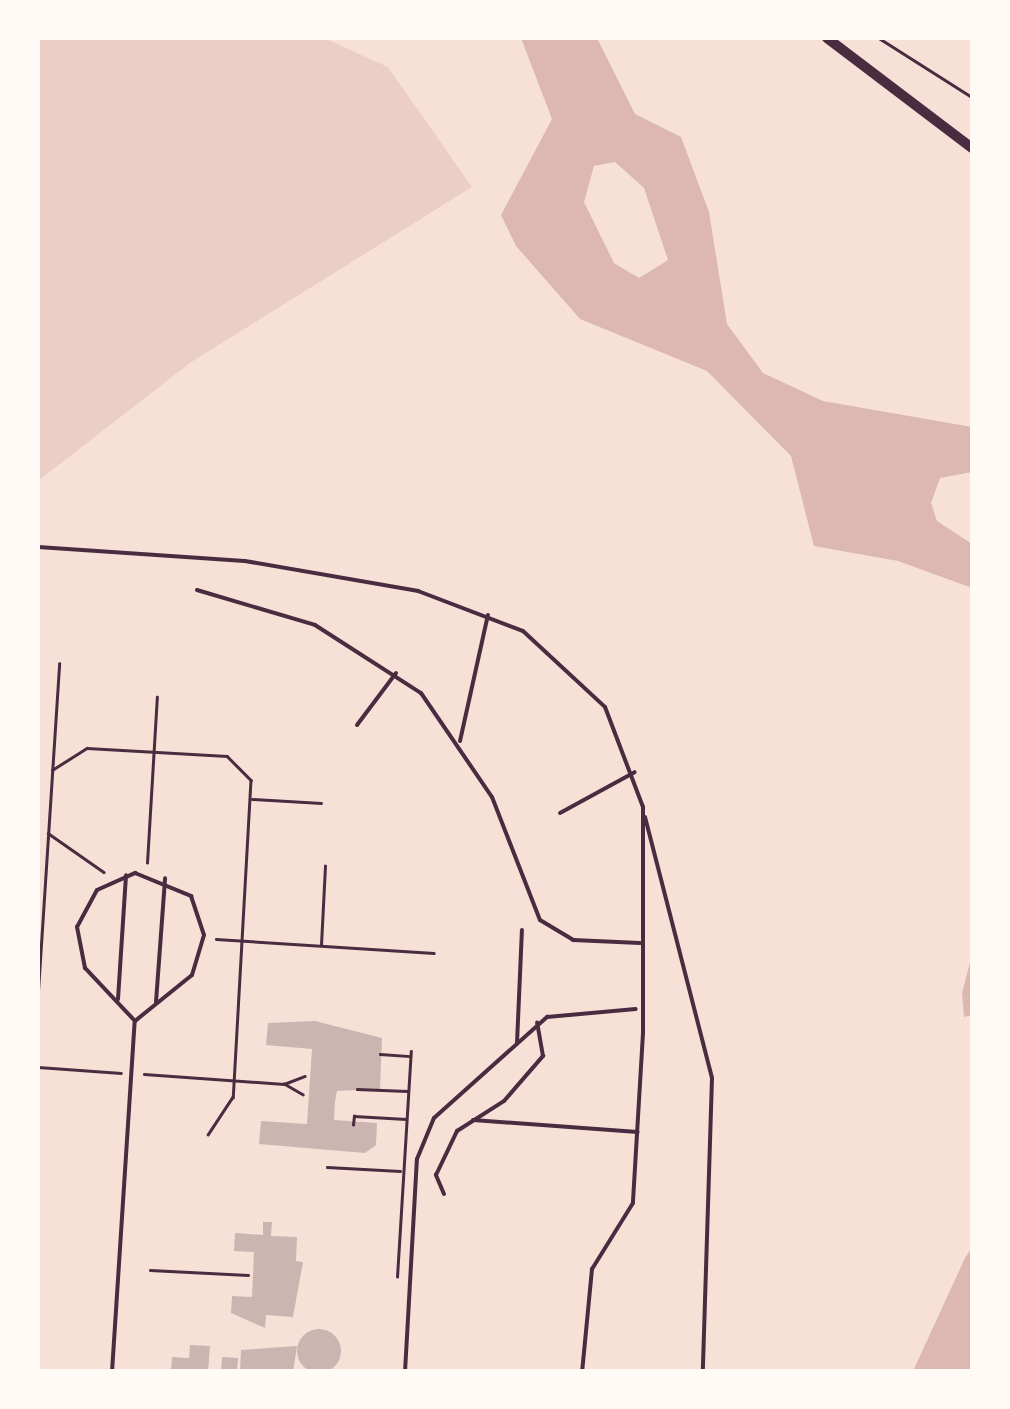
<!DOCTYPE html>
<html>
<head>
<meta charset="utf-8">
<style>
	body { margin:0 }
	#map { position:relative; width:1010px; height:1409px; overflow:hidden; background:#f7e1d7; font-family:"Space Grotesk",sans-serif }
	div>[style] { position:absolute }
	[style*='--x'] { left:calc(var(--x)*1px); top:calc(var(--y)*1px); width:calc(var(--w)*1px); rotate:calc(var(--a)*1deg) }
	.green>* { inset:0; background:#ebcfc5 }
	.water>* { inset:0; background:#dcb8b0 }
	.building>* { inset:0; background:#ccb4b1; transform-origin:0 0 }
	.round { border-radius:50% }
	.path>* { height:2.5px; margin:-1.25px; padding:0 1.25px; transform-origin:1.25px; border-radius:1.25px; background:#4a2c40 }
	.service>* { height:4px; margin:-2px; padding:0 2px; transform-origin:2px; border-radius:2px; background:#4a2c40 }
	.tertiary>* { height:10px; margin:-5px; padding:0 5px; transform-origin:5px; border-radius:5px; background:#4a2c40 }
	span { translate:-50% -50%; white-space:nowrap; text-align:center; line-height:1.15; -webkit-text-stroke:10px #fffaf5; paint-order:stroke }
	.frame { position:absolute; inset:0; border:40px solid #fffaf5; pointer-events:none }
</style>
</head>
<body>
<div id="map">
	<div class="green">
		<div style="clip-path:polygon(38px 38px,324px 38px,388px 67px,472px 187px,190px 363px,38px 481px)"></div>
	</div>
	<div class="water">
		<div style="clip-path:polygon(evenodd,521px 38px,597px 38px,635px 114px,681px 137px,709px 212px,727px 324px,763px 373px,823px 401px,972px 427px,972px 472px,940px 478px,931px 503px,937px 521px,972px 544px,972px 588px,898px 561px,814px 546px,791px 456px,707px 371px,580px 319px,516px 246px,501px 215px,552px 119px,521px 38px,615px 162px,644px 188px,668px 260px,639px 278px,614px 263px,584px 202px,594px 166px,615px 162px)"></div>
		<div style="clip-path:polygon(972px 955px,972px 1015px,964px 1017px,962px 993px)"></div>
		<div style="clip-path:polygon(972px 1247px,972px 1371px,913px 1371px,965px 1258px)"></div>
	</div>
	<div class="building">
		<div style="clip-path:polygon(315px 1021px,382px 1038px,380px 1089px,337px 1091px,335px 1101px,334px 1120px,377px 1123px,376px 1145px,365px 1153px,259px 1144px,261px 1121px,307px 1124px,312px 1049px,266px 1045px,268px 1023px)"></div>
		<div style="clip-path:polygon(263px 1222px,272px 1222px,271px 1236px,297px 1237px,296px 1261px,303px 1262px,293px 1317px,266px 1315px,265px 1328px,231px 1313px,232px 1296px,252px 1297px,254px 1252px,234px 1251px,235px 1233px,263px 1235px)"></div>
		<div class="round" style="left:297px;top:1329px;width:44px;height:44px"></div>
		<div style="clip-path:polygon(190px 1345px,210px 1346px,208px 1372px,171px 1372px,172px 1357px,189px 1358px)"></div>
		<div style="clip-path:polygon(297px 1346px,293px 1372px,240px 1372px,241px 1350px)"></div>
		<div style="left:222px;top:1357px;width:16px;height:15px;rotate:4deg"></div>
	</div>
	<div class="path">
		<div style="--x:879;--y:38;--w:110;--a:32.4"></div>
		<div style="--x:52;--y:770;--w:41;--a:-32.2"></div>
		<div style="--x:87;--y:748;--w:140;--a:3.3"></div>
		<div style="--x:227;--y:756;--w:34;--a:45"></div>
		<div style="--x:251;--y:780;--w:318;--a:93.2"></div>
		<div style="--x:233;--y:1097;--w:45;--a:123.3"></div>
		<div style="--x:252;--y:799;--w:69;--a:3.3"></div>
		<div style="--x:48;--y:833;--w:68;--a:34.9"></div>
		<div style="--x:147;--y:863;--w:166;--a:-86.6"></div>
		<div style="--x:216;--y:939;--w:218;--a:3.7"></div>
		<div style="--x:321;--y:945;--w:79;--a:-87.1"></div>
		<div style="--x:38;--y:991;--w:328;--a:-86.3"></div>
		<div style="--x:380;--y:1054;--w:30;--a:4"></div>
		<div style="--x:38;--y:1067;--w:83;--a:4.1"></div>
		<div style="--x:144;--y:1074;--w:140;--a:4.1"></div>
		<div style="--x:357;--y:1089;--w:50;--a:2.3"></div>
		<div style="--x:303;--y:1095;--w:22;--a:-150"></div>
		<div style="--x:284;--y:1084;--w:22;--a:-21"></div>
		<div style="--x:353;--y:1125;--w:9;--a:-84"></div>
		<div style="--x:354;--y:1116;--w:52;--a:3.3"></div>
		<div style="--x:327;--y:1167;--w:73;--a:3.1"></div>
		<div style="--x:150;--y:1270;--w:98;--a:2.9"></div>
		<div style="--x:397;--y:1277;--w:226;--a:-86.5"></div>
	</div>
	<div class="service">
		<div style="--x:38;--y:547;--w:207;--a:3.9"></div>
		<div style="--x:245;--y:561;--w:176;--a:9.8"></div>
		<div style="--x:418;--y:591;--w:112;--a:20.9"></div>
		<div style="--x:523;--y:631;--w:112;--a:42.8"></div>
		<div style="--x:605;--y:707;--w:107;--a:69.2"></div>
		<div style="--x:643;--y:807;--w:226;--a:90"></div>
		<div style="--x:643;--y:1033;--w:170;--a:93.4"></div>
		<div style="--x:633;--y:1203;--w:78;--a:121.8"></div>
		<div style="--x:592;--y:1269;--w:103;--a:95.5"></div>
		<div style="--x:197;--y:590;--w:123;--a:16.5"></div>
		<div style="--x:315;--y:625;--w:126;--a:32.7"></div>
		<div style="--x:421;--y:693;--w:126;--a:55.7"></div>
		<div style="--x:492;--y:797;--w:132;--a:68.7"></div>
		<div style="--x:540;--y:920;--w:39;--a:31"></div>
		<div style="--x:573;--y:940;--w:67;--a:2.6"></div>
		<div style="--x:357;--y:725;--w:65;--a:-53.1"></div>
		<div style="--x:460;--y:741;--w:129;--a:-77.5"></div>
		<div style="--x:560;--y:813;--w:85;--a:-28.7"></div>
		<div style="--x:645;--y:817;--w:269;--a:75.6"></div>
		<div style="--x:712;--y:1078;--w:294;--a:91.8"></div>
		<div style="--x:118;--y:999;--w:124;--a:-86.3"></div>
		<div style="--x:156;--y:1002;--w:124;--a:-85.8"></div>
		<div style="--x:517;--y:1043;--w:113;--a:-87.5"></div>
		<div style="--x:473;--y:1120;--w:165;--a:4.2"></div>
		<div style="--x:444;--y:1194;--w:21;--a:-113"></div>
		<div style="--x:436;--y:1175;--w:49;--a:-64.5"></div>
		<div style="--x:457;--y:1131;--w:56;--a:-32.6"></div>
		<div style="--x:504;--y:1101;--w:60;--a:-49.1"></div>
		<div style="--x:543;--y:1056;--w:34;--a:-100"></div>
		<div style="--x:112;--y:1372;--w:352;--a:-86.3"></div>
		<div style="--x:135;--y:1021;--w:73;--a:-133.3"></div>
		<div style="--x:85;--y:968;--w:42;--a:-101"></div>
		<div style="--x:77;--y:927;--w:42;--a:-61.6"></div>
		<div style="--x:97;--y:890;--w:42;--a:-24.1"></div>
		<div style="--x:135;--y:873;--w:61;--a:22.3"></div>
		<div style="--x:191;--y:896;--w:41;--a:71.6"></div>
		<div style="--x:204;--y:935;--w:42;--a:106.7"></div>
		<div style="--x:192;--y:975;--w:73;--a:141.1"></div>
		<div style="--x:405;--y:1372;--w:213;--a:-86.8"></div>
		<div style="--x:417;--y:1159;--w:44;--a:-67.5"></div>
		<div style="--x:434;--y:1118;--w:152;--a:-41.8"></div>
		<div style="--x:547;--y:1017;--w:89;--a:-5.1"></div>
	</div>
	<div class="tertiary">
		<div style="--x:827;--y:38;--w:182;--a:37.2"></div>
	</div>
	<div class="frame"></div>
</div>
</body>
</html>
